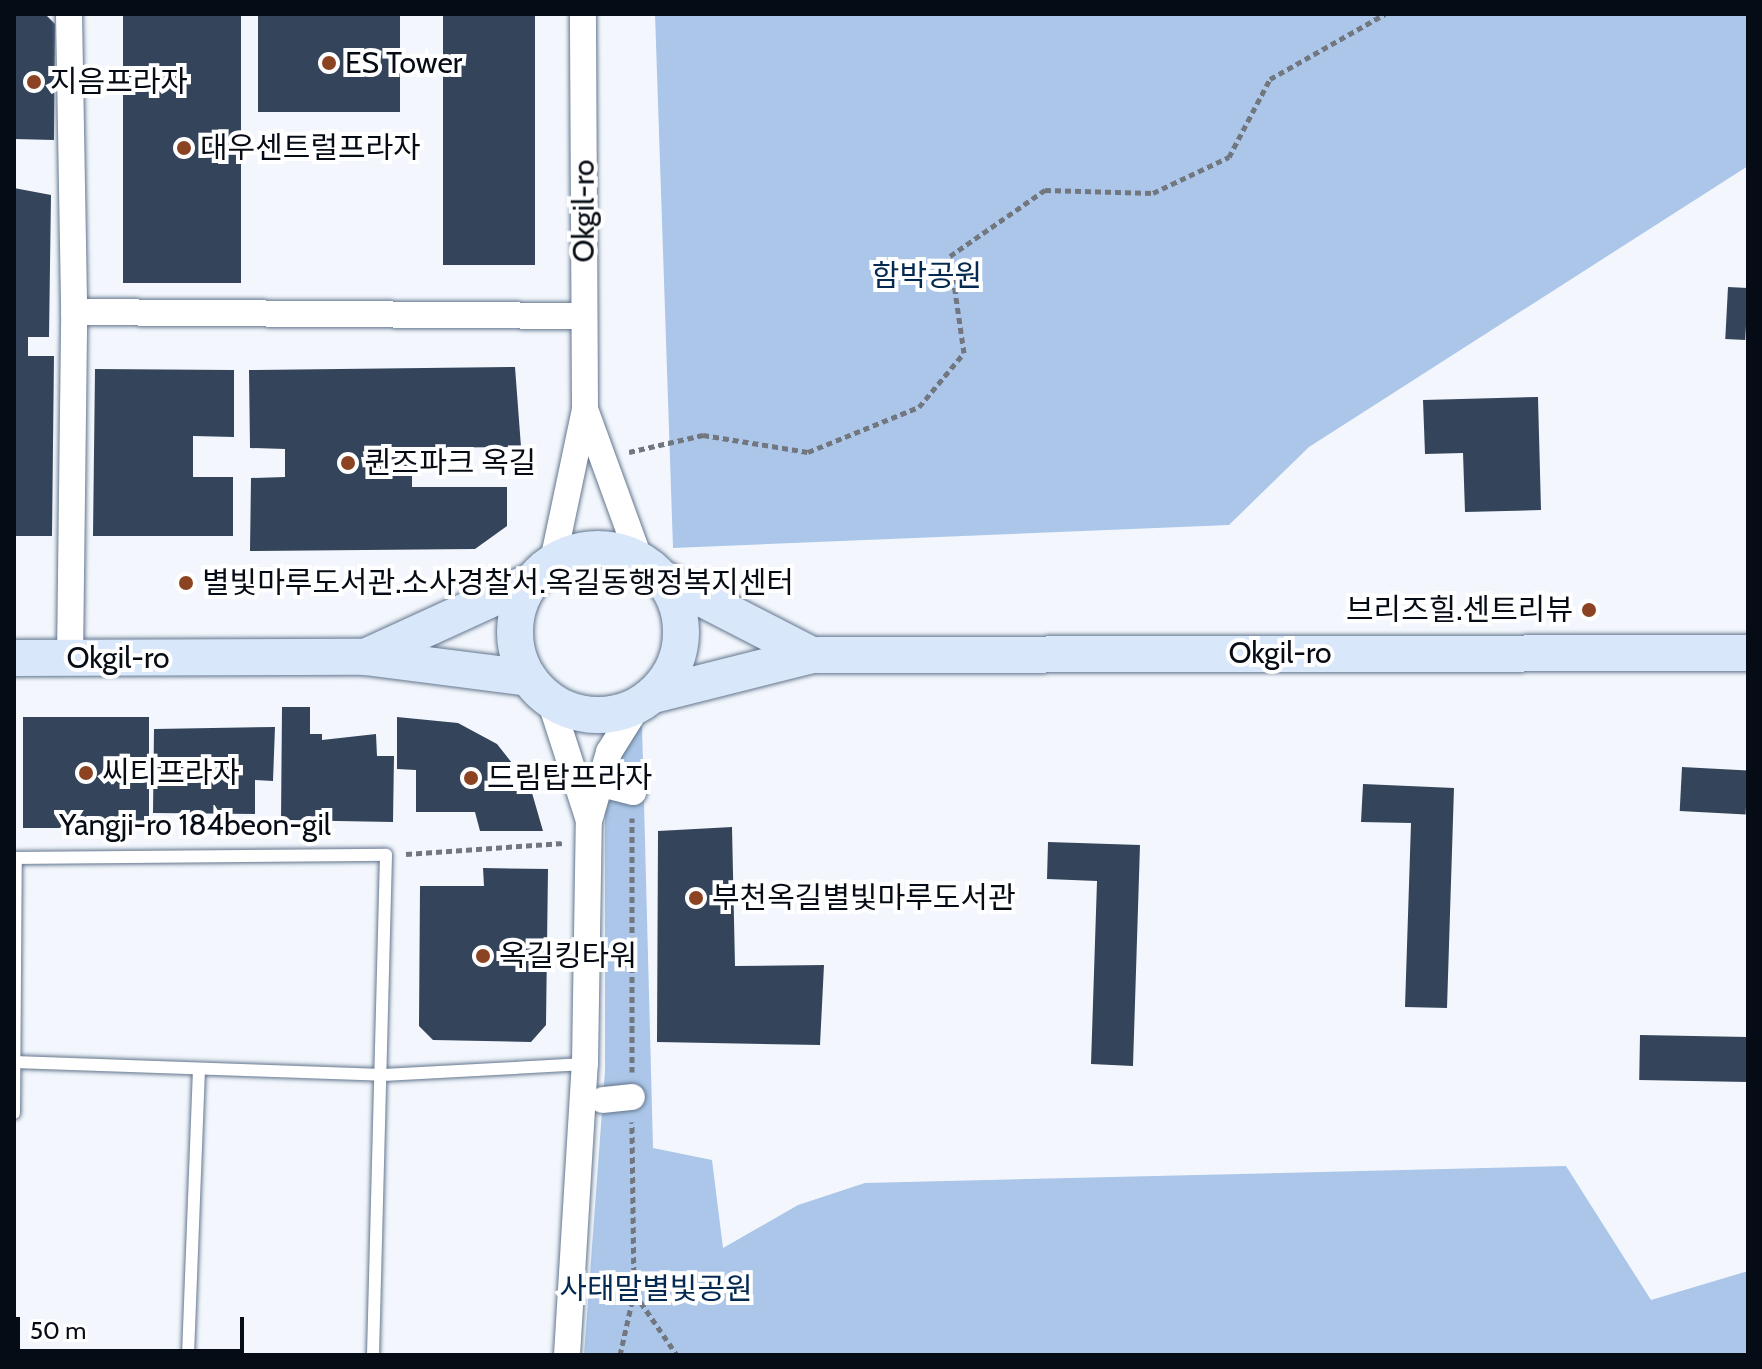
<!DOCTYPE html>
<html>
<head>
<meta charset="utf-8">
<style>
	body { margin:0 }
	#map { position:relative; width:1762px; height:1369px; overflow:hidden; background:#f3f7fd; font-family:Cabin,"Noto Sans KR",sans-serif }
	div>[style] { position:absolute }
	[style*='--x'] { left:calc(var(--x)*1px); top:calc(var(--y)*1px); width:calc(var(--w)*1px); rotate:calc(var(--a)*1deg) }
	.green>* { inset:0; background:#abc6e8 }
	.building>* { inset:0; background:#34455b; transform-origin:0 0 }
	.path>* { height:5px; margin-top:-2.5px; transform-origin:0; background:repeating-linear-gradient(90deg,#72777f 0 6px,transparent 0 10px) }
	.roads { filter:drop-shadow(0 0 2px #63768d) drop-shadow(0 0 2px #63768d) }
	.lane>* { height:12px; margin:-6px; padding:0 6px; transform-origin:6px; border-radius:6px; background:#fff }
	.street>* { height:26px; margin:-13px; padding:0 13px; transform-origin:13px; border-radius:13px; background:#fff }
	.secondary>* { height:36px; margin:-18px; padding:0 18px; transform-origin:18px; border-radius:18px; background:#d8e7f9 }
	.secondary>.ring { margin:-18px; padding:0; box-sizing:content-box; background:none; border:36px solid #d8e7f9; border-radius:50% }
	.dots>* { width:22px; height:22px; translate:-50% -50%; box-sizing:border-box; border:4px solid #fff; border-radius:50% }
	span { translate:-50% -50%; white-space:nowrap; text-align:center; line-height:1.15; -webkit-text-stroke:8px #fff; paint-order:stroke }
	.poi-label { font-size:30px; color:#060c15 }
	.left { translate:0 -50%; text-align:left }
	.right { translate:-100% -50%; text-align:right }
	.street-label { font-size:30px; color:#060c15 }
	.park-label { font-size:30px; color:#052a51 }
	.frame { position:absolute; inset:0; border:16px solid #060c15; pointer-events:none }
	.scale { position:absolute; left:16px; top:1317px; width:228px; height:36px; box-sizing:border-box; border:4px solid #060c15; border-top:0; padding-left:10px; font-size:24px; line-height:28px; white-space:nowrap; color:#060c15; -webkit-text-stroke:6px #fff; paint-order:stroke }
</style>
</head>
<body>
<div id="map">
	<div class="green">
		<div style="clip-path:polygon(655px 14px,1748px 14px,1748px 166px,1309px 447px,1229px 525px,673px 548px)"></div>
		<div style="clip-path:polygon(642px 725px,653px 1148px,712px 1160px,723px 1248px,798px 1205px,865px 1183px,1566px 1166px,1651px 1300px,1748px 1271px,1748px 1355px,584px 1355px,605px 1071px,605px 807px,615px 757px)"></div>
	</div>
	<div class="building">
		<div style="clip-path:polygon(14px 14px,45px 14px,55px 24px,54px 140px,14px 139px)"></div>
		<div style="left:123px;top:14px;width:118px;height:269px"></div>
		<div style="left:258px;top:14px;width:142px;height:98px"></div>
		<div style="left:443px;top:14px;width:92px;height:251px"></div>
		<div style="clip-path:polygon(14px 188px,51px 195px,49px 337px,28px 337px,28px 356px,54px 356px,52px 536px,14px 536px)"></div>
		<div style="left:1728px;top:287px;width:20px;height:52px;rotate:3deg"></div>
		<div style="clip-path:polygon(515px 367px,521px 447px,412px 448px,412px 487px,507px 487px,507px 526px,475px 549px,250px 551px,251px 478px,285px 477px,285px 449px,250px 448px,249px 370px)"></div>
		<div style="clip-path:polygon(95px 369px,234px 370px,234px 437px,193px 436px,193px 477px,233px 477px,233px 536px,93px 536px)"></div>
		<div style="clip-path:polygon(1538px 397px,1541px 510px,1465px 512px,1463px 453px,1425px 454px,1423px 400px)"></div>
		<div style="clip-path:polygon(282px 707px,310px 707px,310px 734px,322px 734px,322px 740px,376px 734px,377px 756px,394px 756px,393px 822px,281px 820px)"></div>
		<div style="left:23px;top:717px;width:126px;height:111px"></div>
		<div style="clip-path:polygon(397px 717px,458px 723px,497px 744px,530px 786px,543px 831px,480px 831px,475px 812px,416px 812px,416px 770px,397px 769px)"></div>
		<div style="clip-path:polygon(275px 727px,273px 781px,255px 780px,255px 814px,153px 813px,154px 729px)"></div>
		<div style="left:1682px;top:767px;width:66px;height:44px;rotate:3deg"></div>
		<div style="clip-path:polygon(1363px 784px,1454px 788px,1447px 1008px,1405px 1007px,1411px 823px,1361px 822px)"></div>
		<div style="clip-path:polygon(732px 827px,735px 966px,824px 965px,820px 1045px,657px 1042px,658px 831px)"></div>
		<div style="clip-path:polygon(1048px 842px,1140px 845px,1133px 1066px,1091px 1064px,1097px 881px,1047px 879px)"></div>
		<div style="clip-path:polygon(483px 868px,548px 869px,546px 1025px,531px 1042px,433px 1040px,419px 1026px,420px 886px,484px 886px)"></div>
		<div style="left:1640px;top:1035px;width:108px;height:45px;rotate:1deg"></div>
	</div>
	<div class="path">
		<div style="--x:629;--y:452;--w:76;--a:-12.9"></div>
		<div style="--x:703;--y:435;--w:106;--a:9.2"></div>
		<div style="--x:808;--y:452;--w:120;--a:-22.1"></div>
		<div style="--x:919;--y:407;--w:70;--a:-50.2"></div>
		<div style="--x:964;--y:353;--w:98;--a:-98.2"></div>
		<div style="--x:950;--y:256;--w:116;--a:-34.8"></div>
		<div style="--x:1045;--y:190;--w:108;--a:1.6"></div>
		<div style="--x:1153;--y:193;--w:84;--a:-25.3"></div>
		<div style="--x:1229;--y:157;--w:88;--a:-62.3"></div>
		<div style="--x:1270;--y:79;--w:132;--a:-29.5"></div>
		<div style="--x:406;--y:854;--w:158;--a:-4"></div>
		<div style="--x:632;--y:1072;--w:254;--a:-90"></div>
		<div style="--x:635;--y:1294;--w:74;--a:55.5"></div>
		<div style="--x:620;--y:1355;--w:64;--a:-77.3"></div>
		<div style="--x:634;--y:1293;--w:171;--a:-90.7"></div>
	</div>
	<div class="roads">
		<div class="lane">
			<div style="--x:14;--y:1062;--w:369;--a:2"></div>
			<div style="--x:383;--y:1075;--w:202;--a:-3.1"></div>
			<div style="--x:14;--y:1113;--w:255;--a:-89.6"></div>
			<div style="--x:16;--y:858;--w:370;--a:-0.5"></div>
			<div style="--x:386;--y:855;--w:500;--a:91.49"></div>
			<div style="--x:188;--y:1355;--w:286;--a:-87.8"></div>
		</div>
		<div class="street">
			<div style="--x:69;--y:14;--w:298;--a:89"></div>
			<div style="--x:74;--y:312;--w:510;--a:0.45"></div>
			<div style="--x:586;--y:412;--w:158;--a:70"></div>
			<div style="--x:553;--y:561;--w:155;--a:-78.1"></div>
			<div style="--x:585;--y:409;--w:395;--a:-90.3"></div>
			<div style="--x:70;--y:658;--w:346;--a:-89.3"></div>
			<div style="--x:550;--y:700;--w:127;--a:72.1"></div>
			<div style="--x:609;--y:786;--w:25;--a:14"></div>
			<div style="--x:603;--y:1100;--w:29;--a:-6"></div>
			<div style="--x:567;--y:1355;--w:292;--a:-86.5"></div>
			<div style="--x:585;--y:1064;--w:243;--a:-89.1"></div>
			<div style="--x:589;--y:821;--w:72;--a:-73.8"></div>
			<div style="--x:609;--y:752;--w:54;--a:-57.8"></div>
		</div>
		<div class="secondary">
			<div class="ring" style="left:515px;top:549px;width:130px;height:130px"></div>
			<div style="--x:660;--y:577;--w:171;--a:27.2"></div>
			<div style="--x:365;--y:657;--w:185;--a:-24.6"></div>
			<div style="--x:14;--y:658;--w:351;--a:-0.2"></div>
			<div style="--x:365;--y:657;--w:165;--a:7.3"></div>
			<div style="--x:653;--y:695;--w:164;--a:-14.1"></div>
			<div style="--x:812;--y:655;--w:936;--a:-0.12"></div>
		</div>
	</div>
	<div class="dots">
		<div style="left:329px;top:63px;background:#8b4322"></div>
		<div style="left:34px;top:82px;background:#8b4322"></div>
		<div style="left:184px;top:148px;background:#8b4322"></div>
		<div style="left:348px;top:463px;background:#8b4322"></div>
		<div style="left:186px;top:583px;background:#8b4322"></div>
		<div style="left:1589px;top:610px;background:#8b4322"></div>
		<div style="left:86px;top:773px;background:#8b4322"></div>
		<div style="left:471px;top:778px;background:#8b4322"></div>
		<div style="left:696px;top:898px;background:#8b4322"></div>
		<div style="left:483px;top:956px;background:#8b4322"></div>
	</div>
	<div class="poi-label">
		<span class="left" style="left:345px;top:63px">ES Tower</span>
		<span class="left" style="left:50px;top:82px">지음프라자</span>
		<span class="left" style="left:200px;top:148px">대우센트럴프라자</span>
		<span class="left" style="left:364px;top:463px">퀸즈파크 옥길</span>
		<span class="left" style="left:202px;top:583px">별빛마루도서관.소사경찰서.옥길동행정복지센터</span>
		<span class="right" style="left:1573px;top:610px">브리즈힐.센트리뷰</span>
		<span class="left" style="left:102px;top:773px">씨티프라자</span>
		<span class="left" style="left:487px;top:778px">드림탑프라자</span>
		<span class="left" style="left:712px;top:898px">부천옥길별빛마루도서관</span>
		<span class="left" style="left:499px;top:956px">옥길킹타워</span>
	</div>
	<div class="street-label">
		<span style="left:584px;top:211px;rotate:-90deg">Okgil-ro</span>
		<span style="left:1280px;top:653px">Okgil-ro</span>
		<span style="left:118px;top:658px">Okgil-ro</span>
		<span style="left:195px;top:825px">Yangji-ro 184beon-gil</span>
	</div>
	<div class="park-label">
		<span style="left:927px;top:276px">함박공원</span>
		<span style="left:656px;top:1289px">사태말별빛공원</span>
	</div>
	<div class="frame"></div>
	<div class="scale">50 m</div>
</div>
</body>
</html>
